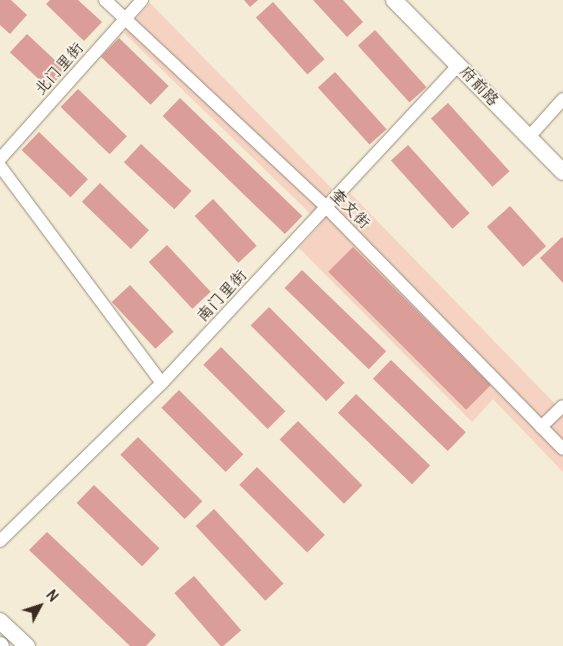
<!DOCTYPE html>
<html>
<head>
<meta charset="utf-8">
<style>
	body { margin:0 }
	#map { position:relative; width:563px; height:646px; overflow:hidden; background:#f4ecd6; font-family:Pangolin,"LXGW WenKai TC",sans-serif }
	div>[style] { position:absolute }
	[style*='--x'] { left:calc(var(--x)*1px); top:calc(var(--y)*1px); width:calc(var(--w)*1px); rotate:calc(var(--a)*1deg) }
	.built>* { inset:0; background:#f5d2c2 }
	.building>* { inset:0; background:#da9d97; transform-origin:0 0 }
	.roads { filter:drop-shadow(0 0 1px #988b7a) drop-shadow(0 0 1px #988b7a) }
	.minor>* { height:12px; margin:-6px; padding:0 6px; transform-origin:6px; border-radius:6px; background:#fff }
	.major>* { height:16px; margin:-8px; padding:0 8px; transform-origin:8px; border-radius:8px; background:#fff }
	span { translate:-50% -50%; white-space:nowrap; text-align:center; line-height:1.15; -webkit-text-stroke:4px #fbf7ec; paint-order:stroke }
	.street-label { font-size:16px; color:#3b2a1e }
	.north { position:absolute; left:15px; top:581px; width:50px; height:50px; -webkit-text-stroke:4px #fbf7ec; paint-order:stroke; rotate:50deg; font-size:14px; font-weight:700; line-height:20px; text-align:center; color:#3b2a1e }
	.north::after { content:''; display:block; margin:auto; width:18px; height:22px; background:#3b2a1e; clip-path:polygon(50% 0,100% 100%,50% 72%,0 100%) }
</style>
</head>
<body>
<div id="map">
	<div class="built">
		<div style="clip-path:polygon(150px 3px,343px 200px,350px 193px,563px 412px,563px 472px,493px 399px,472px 422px,299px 248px,321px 224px,124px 33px)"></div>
	</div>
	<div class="building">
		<div style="clip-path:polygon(0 0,11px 0,27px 15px,10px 34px,0 25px)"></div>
		<div style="clip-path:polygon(50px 0,78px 0,102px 22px,84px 41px,46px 4px)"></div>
		<div style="clip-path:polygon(244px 0,258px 0,250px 7px)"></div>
		<div style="clip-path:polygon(313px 0,343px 0,363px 22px,347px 37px)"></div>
		<div style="left:273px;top:2px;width:77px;height:23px;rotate:48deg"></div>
		<div style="left:375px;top:30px;width:77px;height:23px;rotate:48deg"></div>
		<div style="left:27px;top:34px;width:53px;height:25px;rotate:43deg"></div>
		<div style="left:119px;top:38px;width:69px;height:26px;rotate:44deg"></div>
		<div style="left:335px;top:72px;width:77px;height:23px;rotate:48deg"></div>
		<div style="left:78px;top:89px;width:68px;height:25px;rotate:44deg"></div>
		<div style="left:180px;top:98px;width:170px;height:25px;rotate:44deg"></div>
		<div style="left:448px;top:103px;width:92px;height:23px;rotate:48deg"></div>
		<div style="left:39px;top:132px;width:68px;height:25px;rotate:44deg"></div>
		<div style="left:141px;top:144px;width:69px;height:25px;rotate:43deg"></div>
		<div style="left:408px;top:145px;width:92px;height:23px;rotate:48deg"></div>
		<div style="left:100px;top:183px;width:68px;height:26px;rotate:44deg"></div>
		<div style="left:213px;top:199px;width:64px;height:25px;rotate:47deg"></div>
		<div style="left:510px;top:206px;width:54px;height:31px;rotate:48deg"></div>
		<div style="clip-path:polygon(562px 237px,563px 238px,563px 283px,540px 258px)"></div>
		<div style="left:167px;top:245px;width:64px;height:25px;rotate:47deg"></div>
		<div style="left:353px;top:247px;width:195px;height:35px;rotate:45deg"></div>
		<div style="left:302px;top:270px;width:117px;height:25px;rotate:44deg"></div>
		<div style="left:130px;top:285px;width:64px;height:25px;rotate:47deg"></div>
		<div style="left:269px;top:307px;width:107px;height:26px;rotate:45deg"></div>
		<div style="left:221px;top:347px;width:91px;height:25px;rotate:45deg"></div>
		<div style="left:391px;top:360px;width:104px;height:26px;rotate:44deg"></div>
		<div style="left:179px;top:390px;width:91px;height:25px;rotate:45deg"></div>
		<div style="left:356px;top:394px;width:103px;height:26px;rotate:44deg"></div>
		<div style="left:298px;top:421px;width:91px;height:26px;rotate:45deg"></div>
		<div style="left:138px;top:437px;width:91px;height:25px;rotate:45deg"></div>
		<div style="left:257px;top:467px;width:96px;height:25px;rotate:45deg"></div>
		<div style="left:94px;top:485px;width:91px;height:25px;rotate:44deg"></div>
		<div style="left:214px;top:509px;width:102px;height:25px;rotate:47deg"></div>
		<div style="clip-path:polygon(47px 532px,156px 635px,146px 646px,130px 646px,29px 550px)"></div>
		<div style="left:194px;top:576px;width:72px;height:26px;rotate:49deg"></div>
	</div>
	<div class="roads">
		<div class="minor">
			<div style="--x:105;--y:0;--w:304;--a:43.1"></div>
			<div style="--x:327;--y:208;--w:337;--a:45.6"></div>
			<div style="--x:529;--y:137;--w:51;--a:-48.2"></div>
			<div style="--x:0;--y:159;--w:213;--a:-48.2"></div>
			<div style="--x:0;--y:166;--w:271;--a:53.3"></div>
			<div style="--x:541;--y:427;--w:30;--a:-44"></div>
			<div style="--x:0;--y:541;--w:226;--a:-44.3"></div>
			<div style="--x:162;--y:383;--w:435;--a:-47"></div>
		</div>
		<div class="major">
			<div style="--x:394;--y:0;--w:241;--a:45.5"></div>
			<div style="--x:0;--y:621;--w:37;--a:43"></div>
			<div style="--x:0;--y:645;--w:1;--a:45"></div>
		</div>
	</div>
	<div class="street-label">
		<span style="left:59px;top:69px;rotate:-48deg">北门里街</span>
		<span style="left:479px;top:86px;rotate:46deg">府前路</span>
		<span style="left:350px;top:209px;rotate:45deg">奎文街</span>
		<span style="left:222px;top:296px;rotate:-47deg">南门里街</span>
	</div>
	<div class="north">N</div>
</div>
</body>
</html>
